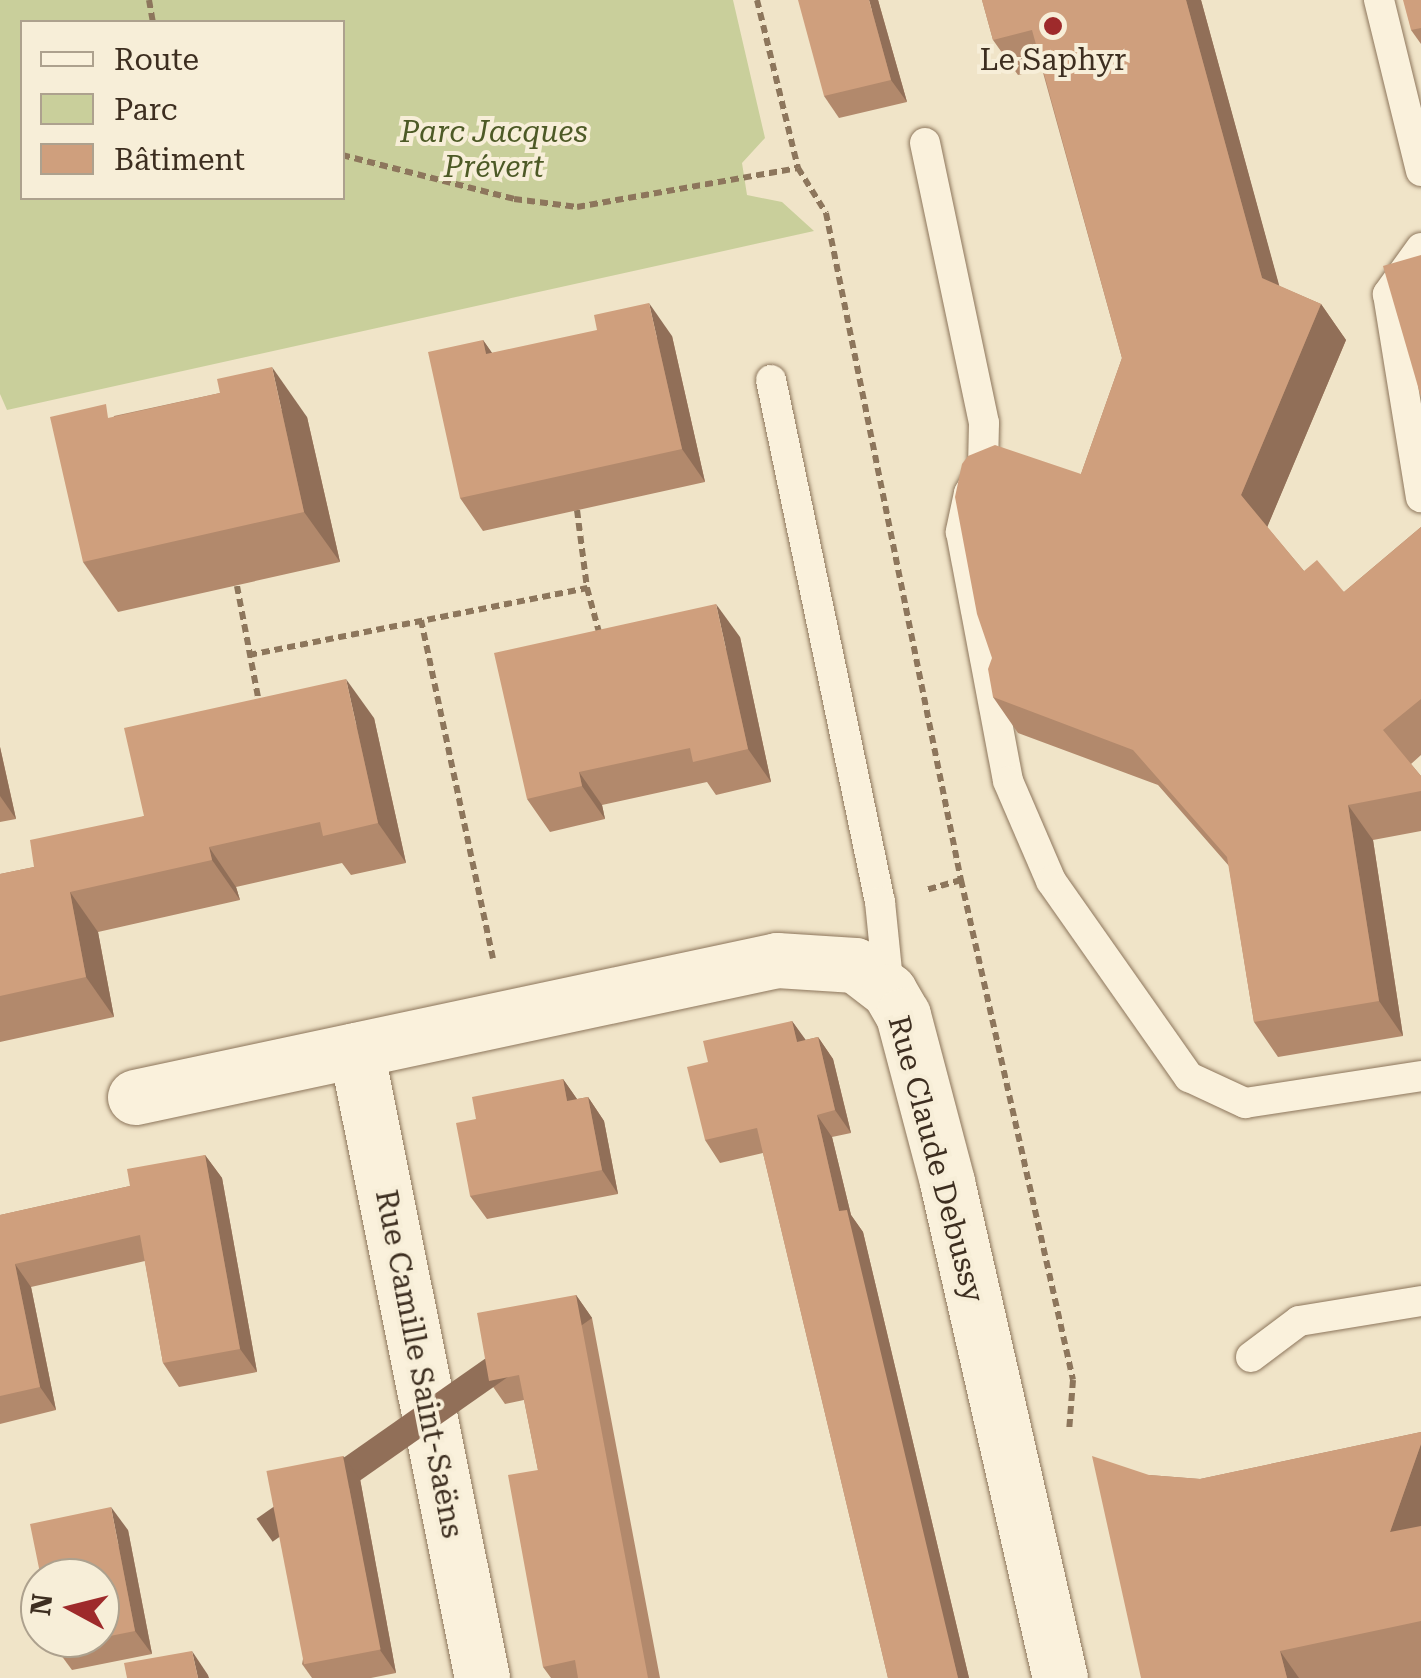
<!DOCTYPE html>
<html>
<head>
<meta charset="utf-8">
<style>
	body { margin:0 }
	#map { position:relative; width:1421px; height:1678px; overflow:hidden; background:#f0e4c8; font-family:"Roboto Serif",serif }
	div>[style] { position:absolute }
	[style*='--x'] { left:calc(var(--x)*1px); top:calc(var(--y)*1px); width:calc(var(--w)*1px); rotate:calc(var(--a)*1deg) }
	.green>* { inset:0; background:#c9cf9b }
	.path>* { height:6px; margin-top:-3px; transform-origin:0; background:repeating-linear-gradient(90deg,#8d765c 0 8px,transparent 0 13px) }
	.roads { filter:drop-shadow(0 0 2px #8d765c) drop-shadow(0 0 2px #8d765c) }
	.lane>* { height:30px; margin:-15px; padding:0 15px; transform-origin:15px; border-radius:15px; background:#faf1dc }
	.street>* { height:55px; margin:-27.5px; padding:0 27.5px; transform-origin:27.5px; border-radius:27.5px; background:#faf1dc }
	.wall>* { inset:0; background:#b2896c }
	.shaded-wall>* { inset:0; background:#916f58; transform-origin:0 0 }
	.building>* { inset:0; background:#cf9f7d; transform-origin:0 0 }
	.dots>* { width:28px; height:28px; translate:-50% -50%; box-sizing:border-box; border:5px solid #f7eed8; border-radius:50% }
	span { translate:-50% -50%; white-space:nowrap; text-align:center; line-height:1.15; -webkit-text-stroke:8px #f7eed8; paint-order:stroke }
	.poi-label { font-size:30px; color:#3d2e20 }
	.park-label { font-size:30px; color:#4d5a26; font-style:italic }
	.street-label { font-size:30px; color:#3d2e20 }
	.legend { position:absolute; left:20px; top:20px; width:325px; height:180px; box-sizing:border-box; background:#f7eed8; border:2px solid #ada18e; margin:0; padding:12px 18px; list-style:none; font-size:30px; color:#3d2e20 }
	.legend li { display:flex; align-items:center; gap:20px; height:50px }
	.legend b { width:50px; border:2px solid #ada18e }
	.north { position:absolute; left:20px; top:1558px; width:100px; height:100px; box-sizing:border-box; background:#f7eed8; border:2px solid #ada18e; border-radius:50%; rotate:277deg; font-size:28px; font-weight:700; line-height:40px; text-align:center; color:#3d2e20 }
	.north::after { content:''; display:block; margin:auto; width:35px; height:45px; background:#9e2a2b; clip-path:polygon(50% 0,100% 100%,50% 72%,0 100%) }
</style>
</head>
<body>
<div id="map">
	<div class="green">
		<div style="clip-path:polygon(evenodd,0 0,733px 0,765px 138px,742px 163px,747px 195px,782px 202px,814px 231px,7px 410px,0 394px,0 0,22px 22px,342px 22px,342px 198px,22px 198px,22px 22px)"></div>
	</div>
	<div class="path">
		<div style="--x:149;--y:0;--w:22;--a:80"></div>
		<div style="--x:757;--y:0;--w:173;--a:76.3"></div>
		<div style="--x:798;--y:168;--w:53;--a:58.1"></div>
		<div style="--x:826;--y:213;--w:681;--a:78.56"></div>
		<div style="--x:961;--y:880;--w:37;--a:164"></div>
		<div style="--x:342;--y:155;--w:178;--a:14.3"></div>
		<div style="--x:514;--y:199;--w:64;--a:7.2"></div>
		<div style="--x:577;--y:207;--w:224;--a:-10"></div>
		<div style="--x:577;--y:510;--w:79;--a:82.7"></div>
		<div style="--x:587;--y:588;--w:50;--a:74.8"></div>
		<div style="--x:237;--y:586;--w:118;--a:79.3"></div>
		<div style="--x:421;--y:620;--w:346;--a:78"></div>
		<div style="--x:249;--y:655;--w:345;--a:-11.2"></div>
		<div style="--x:961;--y:880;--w:512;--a:77.37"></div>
		<div style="--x:1073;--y:1380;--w:52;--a:94.4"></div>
	</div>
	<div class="roads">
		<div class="lane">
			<div style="--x:1379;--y:0;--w:176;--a:76.2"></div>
			<div style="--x:925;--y:143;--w:286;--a:78.1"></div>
			<div style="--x:984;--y:423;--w:44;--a:91.3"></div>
			<div style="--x:983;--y:467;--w:30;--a:118"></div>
			<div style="--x:969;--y:493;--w:40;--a:102"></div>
			<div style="--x:961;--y:532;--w:253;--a:79.3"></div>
			<div style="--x:1008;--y:781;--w:109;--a:66.7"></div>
			<div style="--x:1051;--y:881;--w:240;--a:54.9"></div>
			<div style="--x:1189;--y:1077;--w:62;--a:24.9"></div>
			<div style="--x:1245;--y:1103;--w:178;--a:-8.7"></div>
			<div style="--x:1421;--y:248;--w:57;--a:125.7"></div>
			<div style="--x:1388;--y:294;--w:206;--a:80.8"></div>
			<div style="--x:771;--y:380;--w:533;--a:78.21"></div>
			<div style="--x:880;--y:902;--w:89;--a:84.2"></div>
			<div style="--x:1251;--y:1357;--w:60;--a:-36.9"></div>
			<div style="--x:1299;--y:1321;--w:124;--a:-9.3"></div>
		</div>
		<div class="street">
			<div style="--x:356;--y:1050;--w:641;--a:78.65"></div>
			<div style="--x:135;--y:1097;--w:656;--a:-12.05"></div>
			<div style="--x:777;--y:960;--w:78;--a:3.7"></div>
			<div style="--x:855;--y:965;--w:43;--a:37.4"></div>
			<div style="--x:889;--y:991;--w:28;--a:60"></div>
			<div style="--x:903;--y:1015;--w:173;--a:75.2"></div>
			<div style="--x:947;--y:1182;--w:509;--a:77.17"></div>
		</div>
	</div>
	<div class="wall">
		<div style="clip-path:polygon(878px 0,907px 102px,839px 118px,824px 96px)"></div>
		<div style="clip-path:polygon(982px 0,1201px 0,1279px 286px,1321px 304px,1346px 340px,1267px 527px,1304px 571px,1344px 592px,1421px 527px,1421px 755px,1411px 764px,1421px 776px,1421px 831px,1373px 840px,1403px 1036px,1278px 1057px,1254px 1022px,1229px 866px,1158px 785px,1018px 733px,993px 697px,1081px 474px,1122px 358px,1042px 69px,1018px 75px,993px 40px)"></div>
		<div style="clip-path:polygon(1421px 0,1421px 44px,1411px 30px)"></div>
		<div style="clip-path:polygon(672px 336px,705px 482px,483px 531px,460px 498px,483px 340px,492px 353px)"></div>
		<div style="clip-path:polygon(220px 393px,307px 417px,340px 562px,118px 612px,83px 562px,114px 416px)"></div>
		<div style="clip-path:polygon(740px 637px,771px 782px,716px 795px,707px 782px,602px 805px,605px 819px,550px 832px,527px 799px)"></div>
		<div style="clip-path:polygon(374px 718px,406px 863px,351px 875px,342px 863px,236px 887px,240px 900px,98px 932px,114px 1017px,0 1042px,0 874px,34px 867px,144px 816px)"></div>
		<div style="clip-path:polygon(0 747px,16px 819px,0 822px)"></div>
		<div style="clip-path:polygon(792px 1021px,805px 1040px,818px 1037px,833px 1059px,851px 1133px,832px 1137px,851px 1215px,863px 1232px,969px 1678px,888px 1678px,763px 1153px,720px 1163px,705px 1140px,708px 1062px)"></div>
		<div style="clip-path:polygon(563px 1079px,577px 1099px,588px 1097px,604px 1121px,618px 1194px,487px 1219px,470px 1196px,476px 1119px)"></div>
		<div style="clip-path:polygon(205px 1155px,222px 1178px,257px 1372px,179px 1387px,163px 1363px,145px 1261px,31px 1287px,56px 1410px,0 1424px,0 1215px,130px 1186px)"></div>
		<div style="clip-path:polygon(576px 1295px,592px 1318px,660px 1678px,551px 1678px,543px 1667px,538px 1470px,524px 1400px,505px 1404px,489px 1381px)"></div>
		<div style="clip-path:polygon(1421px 1432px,1421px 1678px,1141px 1678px,1149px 1475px,1200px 1479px)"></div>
		<div style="clip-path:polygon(343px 1456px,360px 1479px,396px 1673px,371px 1678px,312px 1678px,302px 1664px)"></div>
		<div style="clip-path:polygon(128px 1530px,152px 1654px,72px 1670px,55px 1647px)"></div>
	</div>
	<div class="shaded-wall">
		<div style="clip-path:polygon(869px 0,878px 0,907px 102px,891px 80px)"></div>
		<div style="clip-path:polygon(1186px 0,1201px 0,1287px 314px,1262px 278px)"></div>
		<div style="clip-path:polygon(649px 303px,672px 336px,705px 482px,682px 449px)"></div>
		<div style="clip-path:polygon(1321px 304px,1346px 340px,1266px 530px,1241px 495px)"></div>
		<div style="clip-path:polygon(483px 340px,506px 373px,486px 354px)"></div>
		<div style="clip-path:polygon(272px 367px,307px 417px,340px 562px,304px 512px)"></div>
		<div style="clip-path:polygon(716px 604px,740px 637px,771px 782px,748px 749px)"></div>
		<div style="clip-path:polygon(346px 679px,374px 718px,406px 863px,378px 823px)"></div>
		<div style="clip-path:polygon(0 747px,16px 819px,0 796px)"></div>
		<div style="clip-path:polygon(579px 772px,602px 805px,605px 819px,582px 786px)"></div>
		<div style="clip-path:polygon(1348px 805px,1373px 840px,1403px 1036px,1379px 1001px)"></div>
		<div style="clip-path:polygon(209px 847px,236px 887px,240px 900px,212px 860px)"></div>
		<div style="clip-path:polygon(70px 892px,98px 932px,114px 1017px,86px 977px)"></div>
		<div style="clip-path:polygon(792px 1021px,808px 1043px,797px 1042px)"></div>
		<div style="clip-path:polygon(818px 1037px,833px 1059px,851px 1133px,835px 1110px)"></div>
		<div style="clip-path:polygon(563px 1079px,579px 1102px,567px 1101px)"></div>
		<div style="clip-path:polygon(588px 1097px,604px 1121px,618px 1194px,602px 1170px)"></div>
		<div style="clip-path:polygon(817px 1115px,832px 1137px,851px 1215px,863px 1232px,969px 1678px,958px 1678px,839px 1211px)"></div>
		<div style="clip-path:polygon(205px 1155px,222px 1178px,257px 1372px,240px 1349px)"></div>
		<div style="clip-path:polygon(15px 1264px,31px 1287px,56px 1410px,40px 1387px)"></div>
		<div style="left:576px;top:1295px;width:28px;height:390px;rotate:55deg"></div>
		<div style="clip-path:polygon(1421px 1444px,1421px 1577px,1390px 1532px)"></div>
		<div style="clip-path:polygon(343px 1456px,360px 1479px,396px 1673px,380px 1650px)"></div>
		<div style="clip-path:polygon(111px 1507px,128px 1530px,152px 1654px,135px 1631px)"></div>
		<div style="clip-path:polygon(192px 1651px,208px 1675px,209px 1678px,198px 1678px)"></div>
		<div style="clip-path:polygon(1280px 1651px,1299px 1678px,1287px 1678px)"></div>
	</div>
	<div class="building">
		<div style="clip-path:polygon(798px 0,869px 0,891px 80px,824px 96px)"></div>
		<div style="clip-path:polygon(982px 0,1186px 0,1262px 278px,1321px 304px,1241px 495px,1304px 571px,1317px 560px,1344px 592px,1421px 527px,1421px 699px,1383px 730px,1421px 776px,1421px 791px,1348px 805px,1379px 1001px,1254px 1022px,1227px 857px,1133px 750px,993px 697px,988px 669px,992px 658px,977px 614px,955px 497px,962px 464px,968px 456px,995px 445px,1081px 474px,1122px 358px,1032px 30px,993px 40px)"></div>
		<div style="clip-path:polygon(1403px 0,1421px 0,1421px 28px,1411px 30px)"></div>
		<div style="clip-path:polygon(1421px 255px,1421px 397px,1383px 266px)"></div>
		<div style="clip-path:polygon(649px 303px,682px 449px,460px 498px,428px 352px,483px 340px,486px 354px,597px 330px,594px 315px)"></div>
		<div style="clip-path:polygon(272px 367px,304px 512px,83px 562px,50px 417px,106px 404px,108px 418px,220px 393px,217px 379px)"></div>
		<div style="clip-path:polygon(716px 604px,748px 749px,693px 762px,690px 748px,579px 772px,582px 786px,527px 799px,494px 653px)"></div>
		<div style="clip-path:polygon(346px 679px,378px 823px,323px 836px,320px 822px,209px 847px,212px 860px,70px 892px,86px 977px,0 996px,0 874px,34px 867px,30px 840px,144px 816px,124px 728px)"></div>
		<div style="clip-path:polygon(792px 1021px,797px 1042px,818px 1037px,835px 1110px,817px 1115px,839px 1211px,847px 1210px,958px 1678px,888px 1678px,757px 1128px,705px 1140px,687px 1067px,708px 1062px,703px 1041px)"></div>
		<div style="clip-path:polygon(563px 1079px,567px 1101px,588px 1097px,602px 1170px,470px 1196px,456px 1123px,476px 1119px,472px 1097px)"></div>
		<div style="clip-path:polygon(205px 1155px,240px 1349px,163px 1363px,140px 1235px,15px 1264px,40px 1387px,0 1396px,0 1215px,130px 1186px,127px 1169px)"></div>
		<div style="clip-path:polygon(576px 1295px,648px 1678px,578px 1678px,575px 1660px,543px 1667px,508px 1475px,538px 1470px,519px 1375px,489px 1381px,477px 1313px)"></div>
		<div style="clip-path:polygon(1421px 1432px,1421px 1444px,1390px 1532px,1421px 1526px,1421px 1621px,1280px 1651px,1287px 1678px,1141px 1678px,1092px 1456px,1149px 1475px,1200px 1479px)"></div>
		<div style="left:343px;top:1456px;width:197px;height:78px;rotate:79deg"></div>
		<div style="clip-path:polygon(111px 1507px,135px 1631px,100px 1638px,100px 1578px,41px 1578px,30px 1524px)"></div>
		<div style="clip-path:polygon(54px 1638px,98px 1638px,55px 1647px)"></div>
		<div style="clip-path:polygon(192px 1651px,198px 1678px,127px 1678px,124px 1663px)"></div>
	</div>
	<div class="dots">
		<div style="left:1053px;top:26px;background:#9e2a2b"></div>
	</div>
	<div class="poi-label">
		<span style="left:1053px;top:60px">Le Saphyr</span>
	</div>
	<div class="park-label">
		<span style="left:494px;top:149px">Parc Jacques<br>Prévert</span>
	</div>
	<div class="street-label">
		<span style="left:936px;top:1159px;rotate:75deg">Rue Claude Debussy</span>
		<span style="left:419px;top:1364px;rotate:79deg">Rue Camille Saint-Saëns</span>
	</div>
	<ul class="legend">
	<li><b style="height:12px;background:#faf1dc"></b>Route</li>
	<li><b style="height:28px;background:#c9cf9b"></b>Parc</li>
	<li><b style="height:28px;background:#cf9f7d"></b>Bâtiment</li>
	</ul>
	<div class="north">N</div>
</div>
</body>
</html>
